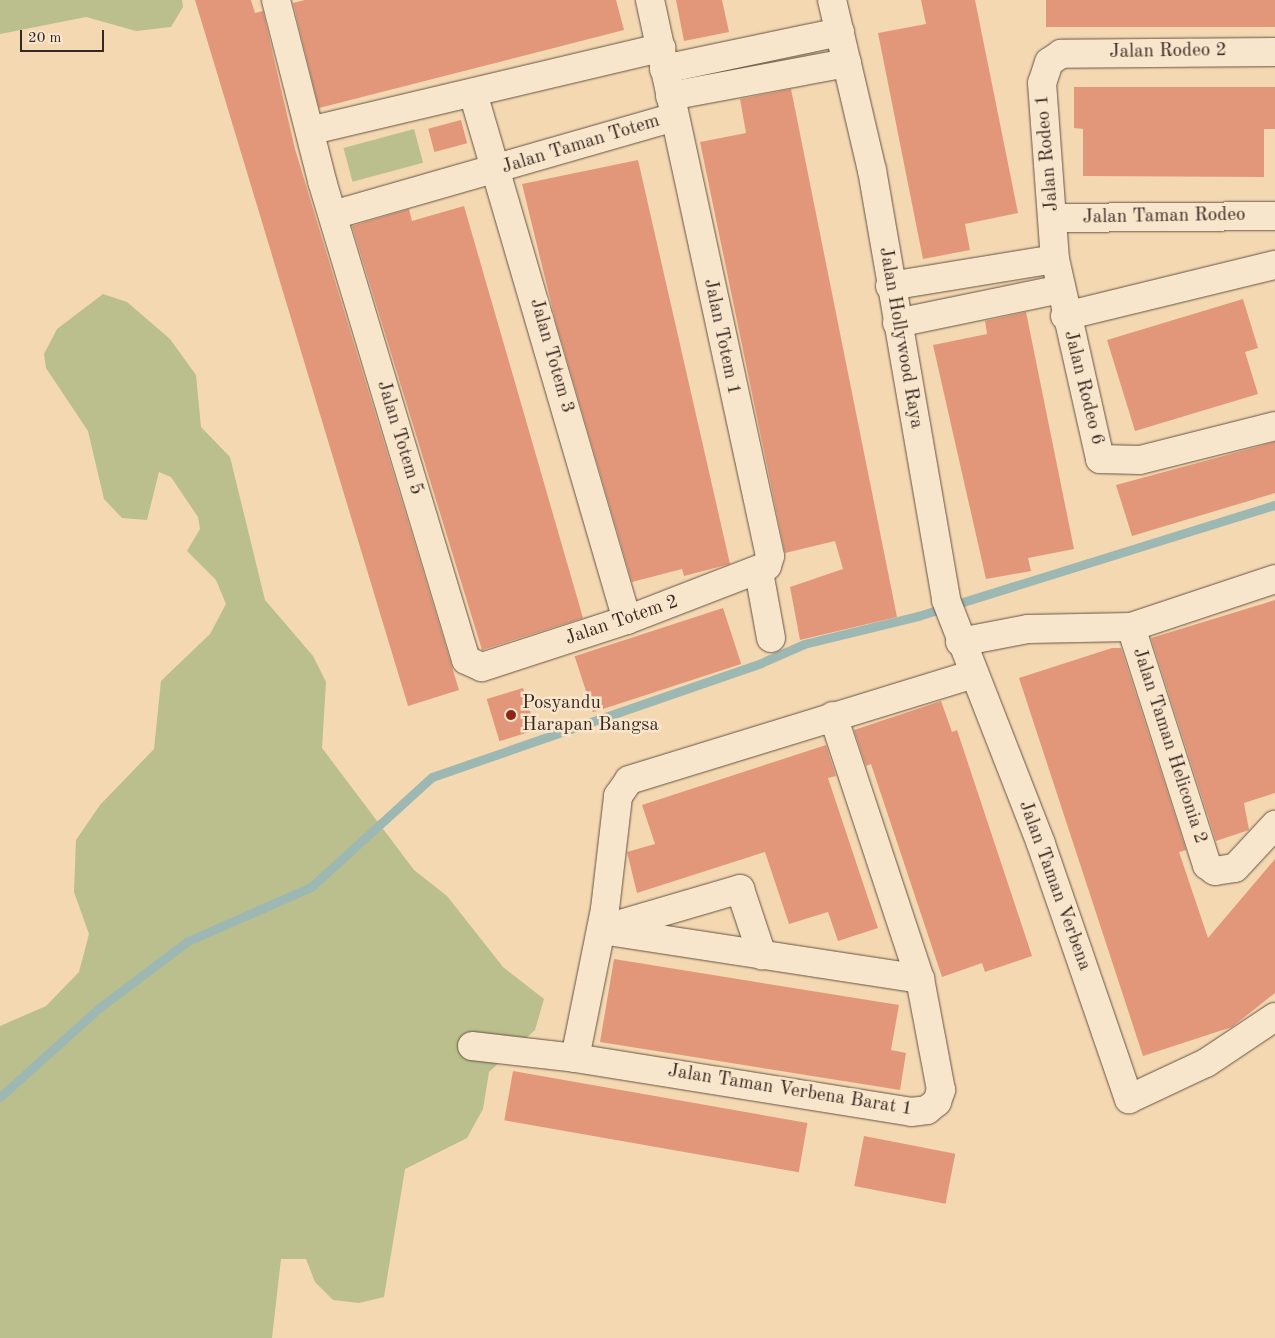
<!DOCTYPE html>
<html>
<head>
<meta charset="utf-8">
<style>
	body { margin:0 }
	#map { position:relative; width:1275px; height:1338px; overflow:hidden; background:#f4d8b1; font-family:"Old Standard TT",serif }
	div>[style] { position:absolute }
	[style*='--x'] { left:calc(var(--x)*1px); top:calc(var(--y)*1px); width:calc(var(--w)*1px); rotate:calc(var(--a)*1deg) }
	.green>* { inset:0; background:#babf8d; transform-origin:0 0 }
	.stream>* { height:9px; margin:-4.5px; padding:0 4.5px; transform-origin:4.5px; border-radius:4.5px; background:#9db8b3 }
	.building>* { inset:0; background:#e3977a; transform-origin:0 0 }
	.roads { filter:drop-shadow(0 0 1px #665345) drop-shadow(0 0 1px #665345) }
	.minor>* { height:28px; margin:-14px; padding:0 14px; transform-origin:14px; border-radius:14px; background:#f8e6cc }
	.dots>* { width:14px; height:14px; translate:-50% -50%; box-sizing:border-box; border:2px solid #f8e6cc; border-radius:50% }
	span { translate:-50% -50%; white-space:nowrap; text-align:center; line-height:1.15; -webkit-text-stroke:5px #f8e6cc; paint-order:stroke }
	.street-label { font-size:19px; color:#372721 }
	.poi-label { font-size:19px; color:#372721 }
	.left { translate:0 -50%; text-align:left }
	.scale { position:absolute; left:20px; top:30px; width:84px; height:22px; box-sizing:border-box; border:2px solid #372721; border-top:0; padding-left:6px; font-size:15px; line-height:18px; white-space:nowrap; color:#372721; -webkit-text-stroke:4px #f8e6cc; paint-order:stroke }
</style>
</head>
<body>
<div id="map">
	<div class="green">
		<div style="clip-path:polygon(0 0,182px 0,183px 7px,171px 27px,136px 31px,86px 17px,0 34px)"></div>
		<div style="left:414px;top:129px;width:35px;height:73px;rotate:75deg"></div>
		<div style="clip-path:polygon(103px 294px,127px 302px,170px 339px,196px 375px,201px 427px,230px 457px,265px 600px,313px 656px,326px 682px,322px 748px,414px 870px,447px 896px,503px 967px,544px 999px,535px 1030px,489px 1072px,483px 1109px,467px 1138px,405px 1169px,384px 1297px,359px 1303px,333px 1300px,315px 1282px,306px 1259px,281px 1259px,272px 1338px,0 1338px,0 1026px,46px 1006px,79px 972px,89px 934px,74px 892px,76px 840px,100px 805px,154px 749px,161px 681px,210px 634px,226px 604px,216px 580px,187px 551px,200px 529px,198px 517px,171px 477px,159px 472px,147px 520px,122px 518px,104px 499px,88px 431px,46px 368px,44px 354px,57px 329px)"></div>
	</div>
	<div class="stream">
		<div style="--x:0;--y:1097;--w:133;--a:-42"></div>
		<div style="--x:99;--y:1008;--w:111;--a:-37"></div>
		<div style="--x:188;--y:941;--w:134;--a:-23.7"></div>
		<div style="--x:311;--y:887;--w:164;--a:-42.3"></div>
		<div style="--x:432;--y:777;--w:348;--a:-19.1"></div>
		<div style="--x:761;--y:663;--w:47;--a:-23.8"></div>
		<div style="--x:804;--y:644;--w:117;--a:-13.8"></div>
		<div style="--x:918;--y:616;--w:374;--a:-17.3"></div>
	</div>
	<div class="building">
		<div style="clip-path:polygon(195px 0,251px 0,255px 13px,263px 11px,295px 149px,459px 690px,408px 706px)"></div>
		<div style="clip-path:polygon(305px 0,616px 0,624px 30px,319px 108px,293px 3px)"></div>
		<div style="clip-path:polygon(676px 0,722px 0,729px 32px,684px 41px)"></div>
		<div style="clip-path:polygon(921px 0,975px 0,1018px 213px,965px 224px,970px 250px,923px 259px,878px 33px,926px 24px)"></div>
		<div style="left:1046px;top:0;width:229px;height:27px"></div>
		<div style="clip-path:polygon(1074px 87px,1275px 87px,1275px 129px,1264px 129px,1264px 177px,1083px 176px,1083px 129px,1074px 128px)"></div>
		<div style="clip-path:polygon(791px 89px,897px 617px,800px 640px,790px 587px,843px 569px,835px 541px,785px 553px,700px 142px,746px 133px,740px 99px)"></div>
		<div style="left:461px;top:120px;width:24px;height:34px;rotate:75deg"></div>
		<div style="clip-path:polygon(638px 160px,730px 564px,684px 576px,682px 569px,632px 582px,555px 319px,522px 184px)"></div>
		<div style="clip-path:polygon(464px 206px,583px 618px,482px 650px,352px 226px,409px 209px,412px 221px)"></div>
		<div style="clip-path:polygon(1243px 299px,1258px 348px,1245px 352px,1258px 394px,1135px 431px,1107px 340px)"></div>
		<div style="clip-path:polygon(1026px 312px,1074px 549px,1028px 558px,1031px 571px,986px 579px,933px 345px,987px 334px,985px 321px)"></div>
		<div style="clip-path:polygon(1275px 442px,1275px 493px,1132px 536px,1116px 485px)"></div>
		<div style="clip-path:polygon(1275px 600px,1275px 793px,1244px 803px,1249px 830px,1216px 841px,1151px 638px)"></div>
		<div style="left:723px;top:608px;width:59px;height:156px;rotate:72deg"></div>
		<div style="clip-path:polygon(1112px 648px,1121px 648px,1186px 850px,1179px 852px,1208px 938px,1275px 859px,1275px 993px,1232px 1027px,1143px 1056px,1019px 678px)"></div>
		<div style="left:523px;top:688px;width:44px;height:38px;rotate:73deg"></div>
		<div style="clip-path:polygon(941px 701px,952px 732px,957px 730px,1032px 956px,985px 972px,982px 963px,942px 977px,871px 764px,866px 766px,854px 730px)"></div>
		<div style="clip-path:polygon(826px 745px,836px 776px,828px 778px,878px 928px,838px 941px,828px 912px,789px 924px,765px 852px,637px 893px,627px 852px,655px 844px,642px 805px)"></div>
		<div style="clip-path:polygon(614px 959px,899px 1005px,891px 1050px,906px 1053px,900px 1090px,600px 1042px)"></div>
		<div style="left:513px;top:1071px;width:299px;height:50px;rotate:10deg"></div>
		<div style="left:864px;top:1136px;width:93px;height:51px;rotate:11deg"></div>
	</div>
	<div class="roads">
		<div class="minor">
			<div style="--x:276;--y:0;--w:187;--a:75.7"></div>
			<div style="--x:322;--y:181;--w:500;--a:73.27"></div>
			<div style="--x:466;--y:660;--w:17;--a:24"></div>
			<div style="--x:482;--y:667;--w:152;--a:-18"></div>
			<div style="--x:627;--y:620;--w:150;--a:-21.1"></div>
			<div style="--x:767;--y:566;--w:10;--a:-73"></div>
			<div style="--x:770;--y:556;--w:569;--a:-102.18"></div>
			<div style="--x:832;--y:0;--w:175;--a:76.8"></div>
			<div style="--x:872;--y:170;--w:436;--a:80.2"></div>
			<div style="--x:946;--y:600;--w:262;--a:68.7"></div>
			<div style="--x:1041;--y:844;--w:270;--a:71"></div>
			<div style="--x:1129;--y:1099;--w:85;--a:-25.1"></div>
			<div style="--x:1206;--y:1063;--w:83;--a:-33.7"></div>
			<div style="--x:1275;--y:52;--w:214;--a:179.5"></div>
			<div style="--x:1061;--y:54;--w:14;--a:146"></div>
			<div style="--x:1049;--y:62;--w:22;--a:108"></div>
			<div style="--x:1042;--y:83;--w:176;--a:85.8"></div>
			<div style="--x:1055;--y:259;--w:205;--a:77.3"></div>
			<div style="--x:1100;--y:459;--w:40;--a:1.4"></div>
			<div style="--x:1140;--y:460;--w:139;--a:-14.1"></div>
			<div style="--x:664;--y:69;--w:180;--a:-11.9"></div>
			<div style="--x:473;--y:93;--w:549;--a:73.71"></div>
			<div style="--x:670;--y:96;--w:180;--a:-10.6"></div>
			<div style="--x:313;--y:130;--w:358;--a:-13.3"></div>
			<div style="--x:333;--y:215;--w:355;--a:-16"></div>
			<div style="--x:1053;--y:218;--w:222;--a:-0.5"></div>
			<div style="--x:890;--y:286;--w:167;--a:-9.3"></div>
			<div style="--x:1065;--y:316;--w:216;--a:-13.7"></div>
			<div style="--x:897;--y:323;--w:167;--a:-11.7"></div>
			<div style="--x:759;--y:572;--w:67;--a:79.7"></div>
			<div style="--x:1131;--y:627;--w:250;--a:72.3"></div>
			<div style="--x:1207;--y:865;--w:10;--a:37"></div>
			<div style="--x:1215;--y:871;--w:20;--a:-9"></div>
			<div style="--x:1235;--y:868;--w:59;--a:-47.1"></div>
			<div style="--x:960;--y:642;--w:69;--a:-10.8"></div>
			<div style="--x:1028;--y:629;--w:103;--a:-1.1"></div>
			<div style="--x:1131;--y:627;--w:152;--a:-18.4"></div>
			<div style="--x:607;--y:928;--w:139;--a:-16.3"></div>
			<div style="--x:740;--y:889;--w:70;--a:71.6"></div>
			<div style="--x:601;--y:930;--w:323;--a:8.7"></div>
			<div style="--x:472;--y:1046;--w:104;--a:6.6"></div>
			<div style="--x:575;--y:1058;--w:340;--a:9.1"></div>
			<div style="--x:911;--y:1112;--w:16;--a:-7"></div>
			<div style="--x:927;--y:1110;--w:13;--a:-39"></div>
			<div style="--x:937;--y:1102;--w:13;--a:-72"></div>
			<div style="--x:941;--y:1090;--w:113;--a:-100.7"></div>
			<div style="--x:920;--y:979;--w:277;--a:-108.3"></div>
			<div style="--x:575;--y:1058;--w:152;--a:-78.6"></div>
			<div style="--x:605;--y:909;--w:114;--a:-83.4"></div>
			<div style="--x:618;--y:796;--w:19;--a:-55"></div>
			<div style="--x:629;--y:780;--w:360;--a:-17.1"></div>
		</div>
	</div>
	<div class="dots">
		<div style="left:511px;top:715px;background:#8f2418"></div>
	</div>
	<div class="street-label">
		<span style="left:1168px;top:52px;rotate:-1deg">Jalan Rodeo 2</span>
		<span style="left:581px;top:145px;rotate:-17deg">Jalan Taman Totem</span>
		<span style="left:1048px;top:153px;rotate:-95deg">Jalan Rodeo 1</span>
		<span style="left:1164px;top:217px;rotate:-1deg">Jalan Taman Rodeo</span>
		<span style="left:721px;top:337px;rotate:78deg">Jalan Totem 1</span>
		<span style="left:900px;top:338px;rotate:80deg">Jalan Hollywood Raya</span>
		<span style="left:551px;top:356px;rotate:74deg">Jalan Totem 3</span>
		<span style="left:1083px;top:388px;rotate:76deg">Jalan Rodeo 6</span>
		<span style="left:399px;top:438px;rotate:73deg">Jalan Totem 5</span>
		<span style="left:622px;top:621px;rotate:-19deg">Jalan Totem 2</span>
		<span style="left:1169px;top:746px;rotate:72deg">Jalan Taman Heliconia 2</span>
		<span style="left:1054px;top:886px;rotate:70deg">Jalan Taman Verbena</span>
		<span style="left:790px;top:1091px;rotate:9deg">Jalan Taman Verbena Barat 1</span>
	</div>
	<div class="poi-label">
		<span class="left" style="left:522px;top:715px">Posyandu<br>Harapan Bangsa</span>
	</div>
	<div class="scale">20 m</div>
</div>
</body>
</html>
